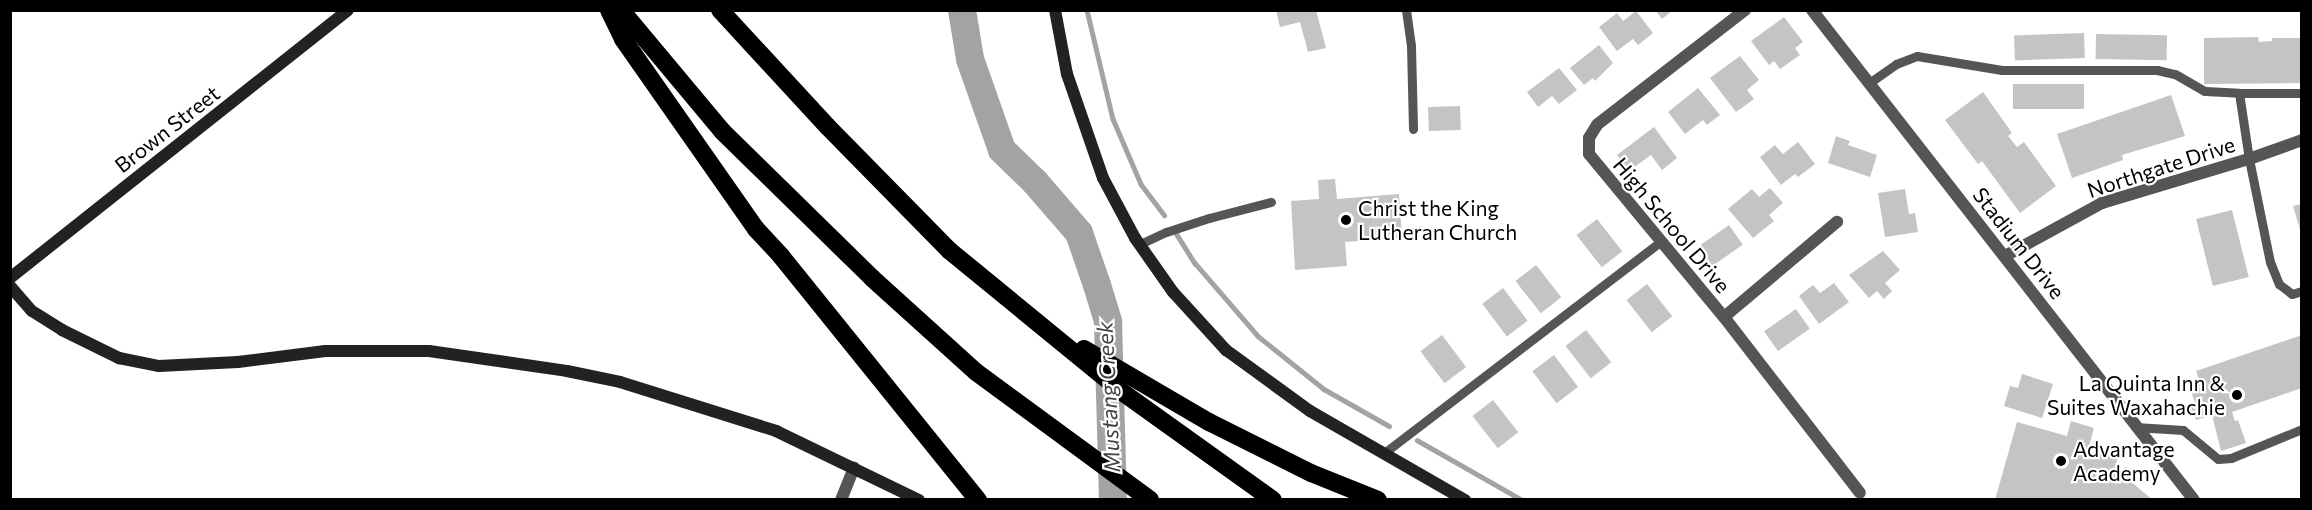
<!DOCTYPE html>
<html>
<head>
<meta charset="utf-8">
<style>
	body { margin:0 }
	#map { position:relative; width:2312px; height:510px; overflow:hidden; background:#fff; font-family:Commissioner,sans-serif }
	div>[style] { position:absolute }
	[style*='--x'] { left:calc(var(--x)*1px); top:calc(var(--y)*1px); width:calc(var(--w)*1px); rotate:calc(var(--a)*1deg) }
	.stream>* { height:4.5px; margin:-2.25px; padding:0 2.25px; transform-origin:2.25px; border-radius:2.25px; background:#a3a3a3 }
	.river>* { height:28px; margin:-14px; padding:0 14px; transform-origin:14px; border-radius:14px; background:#a3a3a3 }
	.building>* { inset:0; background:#c4c4c4; transform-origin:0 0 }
	.service>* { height:9px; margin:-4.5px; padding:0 4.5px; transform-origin:4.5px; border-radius:4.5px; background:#555 }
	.minor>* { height:12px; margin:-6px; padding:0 6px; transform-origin:6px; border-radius:6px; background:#555 }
	.secondary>* { height:12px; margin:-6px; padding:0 6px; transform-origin:6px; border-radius:6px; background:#222 }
	.motorway>* { height:18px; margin:-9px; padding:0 9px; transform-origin:9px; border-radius:9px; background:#000 }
	.dots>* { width:16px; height:16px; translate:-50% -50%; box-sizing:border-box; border:3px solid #fff; border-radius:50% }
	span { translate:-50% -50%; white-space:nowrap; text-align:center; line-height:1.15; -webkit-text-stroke:4.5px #fff; paint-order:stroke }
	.street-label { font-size:21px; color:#000 }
	.poi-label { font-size:21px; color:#000 }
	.left { translate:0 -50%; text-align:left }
	.right { translate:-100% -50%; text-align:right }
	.water-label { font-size:22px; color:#444; font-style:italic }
	.frame { position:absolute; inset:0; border:12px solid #000; pointer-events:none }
</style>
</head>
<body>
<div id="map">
	<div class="stream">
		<div style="--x:1087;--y:10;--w:112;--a:76.6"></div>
		<div style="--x:1113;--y:119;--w:71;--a:66.7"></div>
		<div style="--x:1141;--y:184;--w:39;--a:53"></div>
		<div style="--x:1176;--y:233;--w:36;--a:58"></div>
		<div style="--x:1195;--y:263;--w:96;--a:49.2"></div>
		<div style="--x:1258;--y:336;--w:85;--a:38.8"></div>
		<div style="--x:1324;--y:389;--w:75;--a:29.6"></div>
		<div style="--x:1417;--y:440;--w:121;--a:29.7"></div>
	</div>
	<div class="river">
		<div style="--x:962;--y:10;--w:50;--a:80.7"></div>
		<div style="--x:970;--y:59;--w:96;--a:70.6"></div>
		<div style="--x:1002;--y:150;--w:46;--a:44.1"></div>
		<div style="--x:1035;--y:182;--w:67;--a:49.2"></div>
		<div style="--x:1079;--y:233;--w:55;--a:70.9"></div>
		<div style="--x:1097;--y:285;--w:39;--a:73"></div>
		<div style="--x:1108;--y:322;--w:178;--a:88.4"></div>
	</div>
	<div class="building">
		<div style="clip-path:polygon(1276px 10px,1316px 10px,1326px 48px,1308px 52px,1300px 22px,1280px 27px)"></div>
		<div style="clip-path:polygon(1655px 10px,1673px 10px,1662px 19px)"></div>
		<div style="clip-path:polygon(1636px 11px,1653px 33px,1638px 45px,1633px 39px,1617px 51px,1599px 27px,1617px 13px,1623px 21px)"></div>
		<div style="clip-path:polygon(1784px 17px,1803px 42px,1795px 48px,1800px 55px,1780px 69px,1774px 61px,1769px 65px,1751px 41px)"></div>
		<div style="left:2084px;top:33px;width:25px;height:70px;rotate:88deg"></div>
		<div style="left:2096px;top:34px;width:71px;height:25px;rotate:1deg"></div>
		<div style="clip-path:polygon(2258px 37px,2259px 42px,2272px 41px,2272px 38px,2302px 38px,2302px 83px,2204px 84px,2204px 38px)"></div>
		<div style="clip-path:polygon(1599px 45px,1613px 63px,1595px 81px,1593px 78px,1584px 85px,1570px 68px)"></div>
		<div style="clip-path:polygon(1740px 56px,1759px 80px,1747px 90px,1754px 99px,1736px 112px,1710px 78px)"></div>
		<div style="clip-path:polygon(1559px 68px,1577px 90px,1559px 104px,1552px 96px,1538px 107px,1527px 92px)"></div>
		<div style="left:2084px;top:84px;width:25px;height:71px;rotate:90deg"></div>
		<div style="clip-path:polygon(1698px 88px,1720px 115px,1707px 125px,1703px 120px,1685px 134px,1668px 112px)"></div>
		<div style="clip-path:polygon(1983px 92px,2012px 133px,2008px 136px,2017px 147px,2024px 142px,2056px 186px,2020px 213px,1982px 161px,1978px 164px,1945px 120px)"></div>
		<div style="clip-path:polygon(2171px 95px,2185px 136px,2122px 155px,2123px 160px,2072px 178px,2057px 134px)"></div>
		<div style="left:1460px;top:106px;width:24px;height:32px;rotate:88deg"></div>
		<div style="clip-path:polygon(1654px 127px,1677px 158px,1662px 170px,1651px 155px,1629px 171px,1617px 155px)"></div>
		<div style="clip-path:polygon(1836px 136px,1850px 141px,1848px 145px,1877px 155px,1870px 177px,1828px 163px)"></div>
		<div style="clip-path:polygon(1798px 142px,1815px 164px,1798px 177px,1795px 174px,1781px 185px,1760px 157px,1775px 145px,1783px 154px)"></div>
		<div style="clip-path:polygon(1335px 179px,1337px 199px,1399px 194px,1402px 238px,1345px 242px,1347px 266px,1295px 270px,1291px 201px,1319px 199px,1318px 180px)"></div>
		<div style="clip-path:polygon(1770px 188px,1783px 203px,1769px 215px,1774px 221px,1753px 238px,1728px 209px,1752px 189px,1759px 197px)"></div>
		<div style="clip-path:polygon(1905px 189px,1909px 214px,1915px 213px,1918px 232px,1885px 237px,1878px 193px)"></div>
		<div style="clip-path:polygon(2302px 204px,2302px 233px,2301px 233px,2293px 206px)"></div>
		<div style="left:2232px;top:210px;width:69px;height:37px;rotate:76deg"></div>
		<div style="left:1597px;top:219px;width:41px;height:26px;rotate:52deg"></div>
		<div style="left:1729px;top:225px;width:24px;height:37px;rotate:55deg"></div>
		<div style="clip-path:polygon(1883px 251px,1900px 270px,1885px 283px,1892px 291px,1884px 299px,1877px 291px,1869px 298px,1849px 275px)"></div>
		<div style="left:1536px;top:265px;width:41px;height:26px;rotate:52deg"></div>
		<div style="clip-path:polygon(1834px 283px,1849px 302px,1819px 324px,1799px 296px,1813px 285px,1820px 293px)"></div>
		<div style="left:1647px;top:284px;width:41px;height:26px;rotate:52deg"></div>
		<div style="left:1503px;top:288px;width:41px;height:26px;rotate:53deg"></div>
		<div style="left:1796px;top:309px;width:24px;height:39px;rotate:55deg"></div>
		<div style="left:1586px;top:330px;width:41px;height:26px;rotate:52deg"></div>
		<div style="left:1442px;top:335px;width:40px;height:27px;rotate:53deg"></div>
		<div style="clip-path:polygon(2302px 335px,2302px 388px,2232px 412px,2235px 421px,2238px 420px,2246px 443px,2221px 451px,2212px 415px,2196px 420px,2190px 404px,2195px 402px,2188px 383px,2199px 379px,2196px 371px)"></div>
		<div style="left:1554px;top:355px;width:40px;height:27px;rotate:53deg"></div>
		<div style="clip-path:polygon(2022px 374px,2053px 384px,2042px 418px,2004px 406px,2010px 386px,2018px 388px)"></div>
		<div style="left:1493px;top:400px;width:41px;height:26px;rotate:52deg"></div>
		<div style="clip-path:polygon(2071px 421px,2094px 428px,2087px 454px,2097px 457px,2100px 447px,2119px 452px,2116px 464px,2121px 465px,2118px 476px,2122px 477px,2125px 467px,2134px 470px,2130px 481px,2153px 500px,1995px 500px,2017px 422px,2067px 436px)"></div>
	</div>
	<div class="service">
		<div style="--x:1406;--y:10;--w:36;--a:82"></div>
		<div style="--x:1411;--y:46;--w:83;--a:88.6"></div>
		<div style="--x:1869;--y:83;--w:33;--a:-35"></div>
		<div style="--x:1896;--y:64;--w:22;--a:-21"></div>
		<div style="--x:1917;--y:56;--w:86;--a:9.4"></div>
		<div style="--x:2002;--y:70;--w:155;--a:0"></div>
		<div style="--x:2157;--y:70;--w:18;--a:13"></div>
		<div style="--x:2175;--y:74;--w:34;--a:30"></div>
		<div style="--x:2205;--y:91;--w:34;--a:3"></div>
		<div style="--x:2302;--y:93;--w:63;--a:180"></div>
		<div style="--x:2239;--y:93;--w:67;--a:81.4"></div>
		<div style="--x:2249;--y:159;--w:105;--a:78.5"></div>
		<div style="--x:2270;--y:262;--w:24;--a:68"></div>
		<div style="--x:2279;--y:284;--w:16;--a:38"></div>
		<div style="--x:2292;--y:294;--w:10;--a:-17"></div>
		<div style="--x:1140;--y:244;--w:29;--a:-25"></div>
		<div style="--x:1166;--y:232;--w:45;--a:-18"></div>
		<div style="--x:1209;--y:218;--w:64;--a:-14.5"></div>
		<div style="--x:2135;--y:427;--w:48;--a:3.6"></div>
		<div style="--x:2183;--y:430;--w:45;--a:39.6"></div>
		<div style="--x:2218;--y:459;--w:13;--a:-4"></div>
		<div style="--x:2231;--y:458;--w:77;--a:-22.2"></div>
		<div style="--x:1384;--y:453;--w:349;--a:-37.4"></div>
	</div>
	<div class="minor">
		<div style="--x:1745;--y:10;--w:187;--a:142.2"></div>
		<div style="--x:1597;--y:125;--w:15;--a:122"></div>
		<div style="--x:1589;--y:138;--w:16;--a:90"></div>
		<div style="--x:1589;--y:154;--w:212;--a:50.4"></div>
		<div style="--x:1724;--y:317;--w:222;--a:52.3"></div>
		<div style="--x:1812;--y:10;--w:621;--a:52.06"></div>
		<div style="--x:2005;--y:256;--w:111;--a:-28.7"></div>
		<div style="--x:2102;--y:203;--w:153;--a:-16.7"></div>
		<div style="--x:2249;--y:159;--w:56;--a:-19.7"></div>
		<div style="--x:1724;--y:317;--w:148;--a:-40.1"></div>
		<div style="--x:841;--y:500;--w:35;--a:-68"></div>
	</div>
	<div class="secondary">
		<div style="--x:1055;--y:10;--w:65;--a:79.4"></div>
		<div style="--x:1067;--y:74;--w:110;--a:70.9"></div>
		<div style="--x:1103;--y:178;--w:68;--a:61.9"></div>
		<div style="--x:1135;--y:238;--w:66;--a:54.9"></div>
		<div style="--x:1173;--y:292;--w:79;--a:47.6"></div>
		<div style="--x:1226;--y:350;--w:104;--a:36"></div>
		<div style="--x:1310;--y:411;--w:179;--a:29.9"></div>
		<div style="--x:10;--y:278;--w:431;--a:-38.4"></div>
		<div style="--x:10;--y:286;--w:33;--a:49"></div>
		<div style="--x:32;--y:311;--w:36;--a:32"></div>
		<div style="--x:62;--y:330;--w:64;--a:26.2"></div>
		<div style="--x:119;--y:358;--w:41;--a:11.3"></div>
		<div style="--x:159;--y:366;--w:79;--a:-2.9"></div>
		<div style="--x:238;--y:362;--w:88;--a:-7.2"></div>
		<div style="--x:325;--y:351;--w:104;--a:0"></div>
		<div style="--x:429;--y:351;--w:139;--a:8.2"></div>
		<div style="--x:567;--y:371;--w:54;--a:11.7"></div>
		<div style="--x:620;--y:382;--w:164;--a:17.4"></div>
		<div style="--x:776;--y:431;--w:159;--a:25.8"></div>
	</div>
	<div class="motorway">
		<div style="--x:609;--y:10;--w:32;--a:64"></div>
		<div style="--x:623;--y:39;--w:232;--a:55"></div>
		<div style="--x:756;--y:229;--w:37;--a:47"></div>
		<div style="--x:781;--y:256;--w:314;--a:51.1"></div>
		<div style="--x:621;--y:10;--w:158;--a:50.1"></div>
		<div style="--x:722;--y:131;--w:210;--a:44.4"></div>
		<div style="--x:872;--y:278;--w:140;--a:42.1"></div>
		<div style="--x:976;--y:372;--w:216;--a:36.3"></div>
		<div style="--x:720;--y:10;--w:158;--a:47.3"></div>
		<div style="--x:827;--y:126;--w:175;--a:45.5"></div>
		<div style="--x:950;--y:251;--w:226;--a:39.3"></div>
		<div style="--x:1125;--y:394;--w:182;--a:35.6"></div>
		<div style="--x:1084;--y:349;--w:145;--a:30.3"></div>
		<div style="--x:1209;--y:422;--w:114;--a:26.6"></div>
		<div style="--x:1311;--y:473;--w:72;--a:21.9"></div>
	</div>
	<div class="dots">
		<div style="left:1346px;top:220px;background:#000"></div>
		<div style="left:2237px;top:395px;background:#000"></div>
		<div style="left:2061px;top:461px;background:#000"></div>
	</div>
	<div class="street-label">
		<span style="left:167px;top:129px;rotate:-38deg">Brown Street</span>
		<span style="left:2161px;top:167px;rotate:-18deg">Northgate Drive</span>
		<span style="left:1672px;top:225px;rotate:50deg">High School Drive</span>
		<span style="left:2019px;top:243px;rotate:52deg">Stadium Drive</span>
	</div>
	<div class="poi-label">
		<span class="left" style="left:1358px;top:220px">Christ the King<br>Lutheran Church</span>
		<span class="right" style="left:2225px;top:395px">La Quinta Inn &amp;<br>Suites Waxahachie</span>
		<span class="left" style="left:2073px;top:461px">Advantage<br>Academy</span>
	</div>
	<div class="water-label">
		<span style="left:1108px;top:397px;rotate:-93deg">Mustang Creek</span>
	</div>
	<div class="frame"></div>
</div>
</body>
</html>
